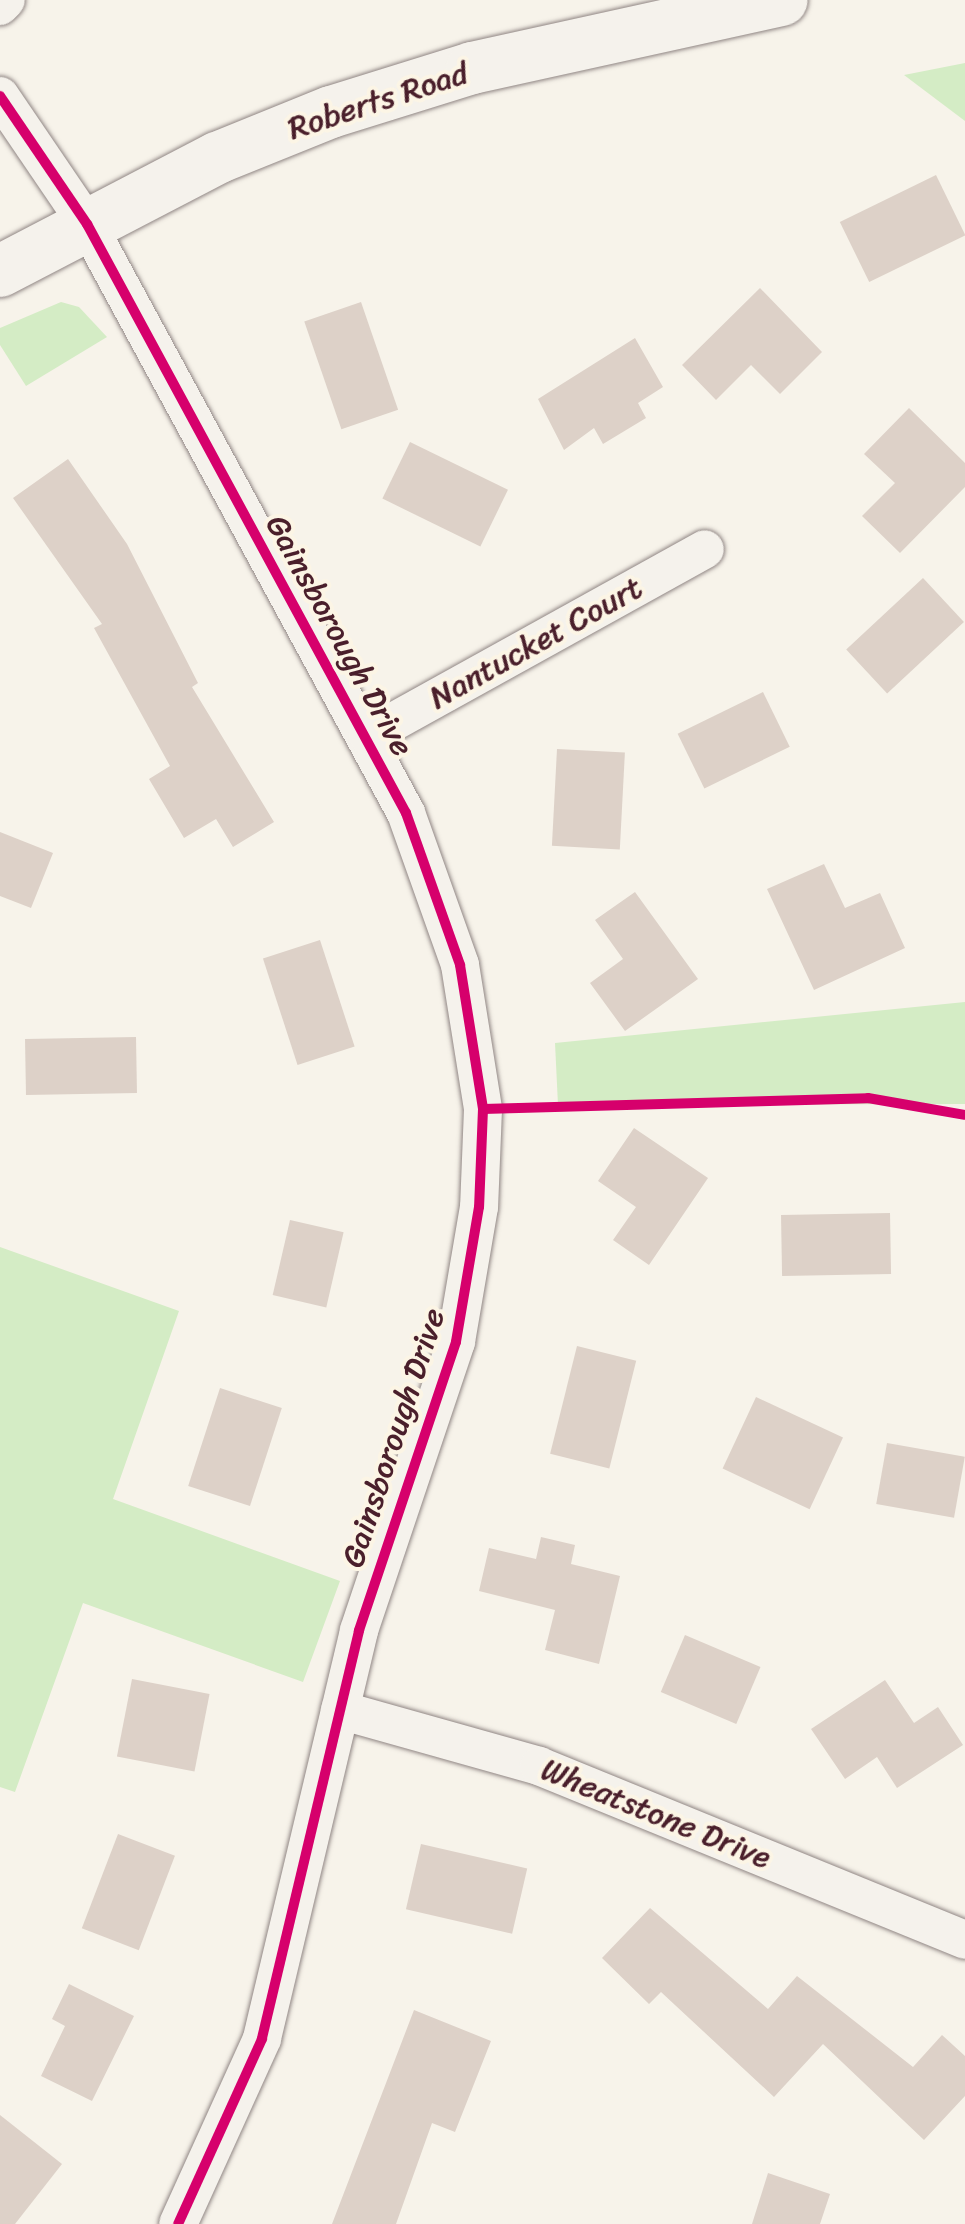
<!DOCTYPE html>
<html>
<head>
<meta charset="utf-8">
<style>
	body { margin:0 }
	#map { position:relative; width:965px; height:2224px; overflow:hidden; background:#f7f3ea; font-family:Sriracha,sans-serif }
	div>[style] { position:absolute }
	[style*='--x'] { left:calc(var(--x)*1px); top:calc(var(--y)*1px); width:calc(var(--w)*1px); rotate:calc(var(--a)*1deg) }
	.green>* { inset:0; background:#d4ecc5 }
	.building>* { inset:0; background:#ddd1c8; transform-origin:0 0 }
	.roads { filter:drop-shadow(0 0 2px #908684) drop-shadow(0 0 2px #908684) }
	.minor>* { height:38px; margin:-19px; padding:0 19px; transform-origin:19px; border-radius:19px; background:#f5f2ec }
	.secondary>* { height:52px; margin:-26px; padding:0 26px; transform-origin:26px; border-radius:26px; background:#f5f2ec }
	.cycleway>* { height:10px; margin:-5px; padding:0 5px; transform-origin:5px; border-radius:5px; background:#d6006c }
	span { translate:-50% -50%; white-space:nowrap; text-align:center; line-height:1.15; -webkit-text-stroke:8px #fcf5e5; paint-order:stroke }
	.street-label { font-size:32px; color:#4a1f2b }
</style>
</head>
<body>
<div id="map">
	<div class="green">
		<div style="clip-path:polygon(965px 63px,965px 121px,904px 75px)"></div>
		<div style="clip-path:polygon(61px 302px,79px 307px,107px 337px,26px 386px,0 345px,0 328px)"></div>
		<div style="clip-path:polygon(965px 1002px,965px 1104px,558px 1105px,555px 1043px)"></div>
		<div style="clip-path:polygon(0 1247px,179px 1311px,113px 1499px,340px 1581px,303px 1682px,83px 1603px,15px 1792px,0 1787px)"></div>
	</div>
	<div class="building">
		<div style="left:936px;top:175px;width:67px;height:107px;rotate:64deg"></div>
		<div style="clip-path:polygon(760px 288px,822px 352px,780px 394px,751px 365px,716px 400px,682px 365px)"></div>
		<div style="left:361px;top:302px;width:114px;height:60px;rotate:71deg"></div>
		<div style="clip-path:polygon(635px 338px,663px 387px,638px 403px,646px 418px,603px 444px,594px 428px,564px 450px,538px 399px)"></div>
		<div style="clip-path:polygon(909px 408px,965px 463px,965px 487px,900px 553px,862px 516px,895px 483px,864px 454px)"></div>
		<div style="left:410px;top:442px;width:109px;height:63px;rotate:26deg"></div>
		<div style="clip-path:polygon(68px 459px,127px 544px,198px 683px,192px 687px,274px 822px,233px 847px,216px 819px,184px 838px,149px 779px,170px 766px,94px 628px,102px 624px,13px 498px)"></div>
		<div style="left:923px;top:578px;width:60px;height:105px;rotate:47deg"></div>
		<div style="left:763px;top:692px;width:61px;height:95px;rotate:64deg"></div>
		<div style="left:557px;top:749px;width:68px;height:97px;rotate:3deg"></div>
		<div style="clip-path:polygon(0 832px,53px 853px,31px 908px,0 896px)"></div>
		<div style="clip-path:polygon(824px 864px,845px 908px,880px 893px,905px 948px,814px 990px,767px 889px)"></div>
		<div style="clip-path:polygon(635px 892px,698px 979px,625px 1031px,590px 983px,623px 959px,595px 920px)"></div>
		<div style="left:320px;top:940px;width:112px;height:60px;rotate:72deg"></div>
		<div style="left:136px;top:1037px;width:56px;height:111px;rotate:89deg"></div>
		<div style="clip-path:polygon(634px 1128px,708px 1178px,649px 1265px,613px 1240px,636px 1207px,598px 1181px)"></div>
		<div style="left:890px;top:1213px;width:61px;height:109px;rotate:89deg"></div>
		<div style="left:290px;top:1220px;width:55px;height:77px;rotate:13deg"></div>
		<div style="left:577px;top:1346px;width:61px;height:111px;rotate:14deg"></div>
		<div style="left:220px;top:1388px;width:65px;height:103px;rotate:18deg"></div>
		<div style="left:756px;top:1397px;width:96px;height:79px;rotate:25deg"></div>
		<div style="left:887px;top:1443px;width:79px;height:62px;rotate:10deg"></div>
		<div style="clip-path:polygon(541px 1537px,575px 1545px,571px 1564px,620px 1576px,599px 1664px,545px 1650px,555px 1610px,479px 1591px,489px 1548px,536px 1559px)"></div>
		<div style="left:685px;top:1635px;width:82px;height:62px;rotate:23deg"></div>
		<div style="left:132px;top:1679px;width:79px;height:79px;rotate:11deg"></div>
		<div style="clip-path:polygon(885px 1680px,914px 1723px,938px 1707px,963px 1745px,897px 1788px,877px 1757px,845px 1779px,811px 1729px)"></div>
		<div style="left:118px;top:1834px;width:61px;height:101px;rotate:21deg"></div>
		<div style="left:421px;top:1844px;width:109px;height:67px;rotate:13deg"></div>
		<div style="clip-path:polygon(650px 1908px,768px 2009px,797px 1976px,913px 2067px,942px 2035px,965px 2056px,965px 2096px,924px 2140px,823px 2044px,774px 2097px,661px 1992px,649px 2004px,602px 1958px)"></div>
		<div style="clip-path:polygon(69px 1984px,134px 2016px,92px 2101px,41px 2076px,65px 2026px,52px 2019px)"></div>
		<div style="clip-path:polygon(414px 2010px,491px 2041px,455px 2132px,432px 2123px,396px 2224px,332px 2224px)"></div>
		<div style="clip-path:polygon(0 2115px,62px 2164px,15px 2224px,0 2224px)"></div>
		<div style="clip-path:polygon(768px 2173px,830px 2194px,820px 2224px,752px 2224px)"></div>
	</div>
	<div class="roads">
		<div class="minor">
			<div style="--x:0;--y:6;--w:8;--a:-45"></div>
			<div style="--x:0;--y:96;--w:155;--a:55.8"></div>
			<div style="--x:87;--y:224;--w:670;--a:61.56"></div>
			<div style="--x:406;--y:813;--w:161;--a:70.4"></div>
			<div style="--x:460;--y:965;--w:146;--a:80.9"></div>
			<div style="--x:483;--y:1109;--w:98;--a:92.3"></div>
			<div style="--x:479;--y:1207;--w:137;--a:99.7"></div>
			<div style="--x:456;--y:1342;--w:305;--a:108.6"></div>
			<div style="--x:359;--y:1631;--w:419;--a:103.4"></div>
			<div style="--x:262;--y:2039;--w:203;--a:114.4"></div>
			<div style="--x:368;--y:736;--w:385;--a:-29"></div>
			<div style="--x:340;--y:1710;--w:207;--a:15.7"></div>
			<div style="--x:539;--y:1766;--w:460;--a:22.2"></div>
		</div>
		<div class="secondary">
			<div style="--x:0;--y:271;--w:245;--a:-27.5"></div>
			<div style="--x:217;--y:158;--w:123;--a:-22"></div>
			<div style="--x:331;--y:112;--w:148;--a:-17.3"></div>
			<div style="--x:472;--y:68;--w:317;--a:-12.4"></div>
		</div>
	</div>
	<div class="cycleway">
		<div style="--x:0;--y:96;--w:155;--a:55.8"></div>
		<div style="--x:87;--y:224;--w:670;--a:61.56"></div>
		<div style="--x:406;--y:813;--w:161;--a:70.4"></div>
		<div style="--x:460;--y:965;--w:146;--a:80.9"></div>
		<div style="--x:483;--y:1109;--w:98;--a:92.3"></div>
		<div style="--x:479;--y:1207;--w:137;--a:99.7"></div>
		<div style="--x:456;--y:1342;--w:305;--a:108.6"></div>
		<div style="--x:359;--y:1631;--w:419;--a:103.4"></div>
		<div style="--x:262;--y:2039;--w:203;--a:114.4"></div>
		<div style="--x:483;--y:1109;--w:385;--a:-1.6"></div>
		<div style="--x:868;--y:1098;--w:98;--a:9.9"></div>
	</div>
	<div class="street-label">
		<span style="left:378px;top:101px;rotate:-18deg">Roberts Road</span>
		<span style="left:339px;top:636px;rotate:61deg">Gainsborough Drive</span>
		<span style="left:536px;top:643px;rotate:-29deg">Nantucket Court</span>
		<span style="left:394px;top:1438px;rotate:-72deg">Gainsborough Drive</span>
		<span style="left:656px;top:1814px;rotate:22deg">Wheatstone Drive</span>
	</div>
</div>
</body>
</html>
